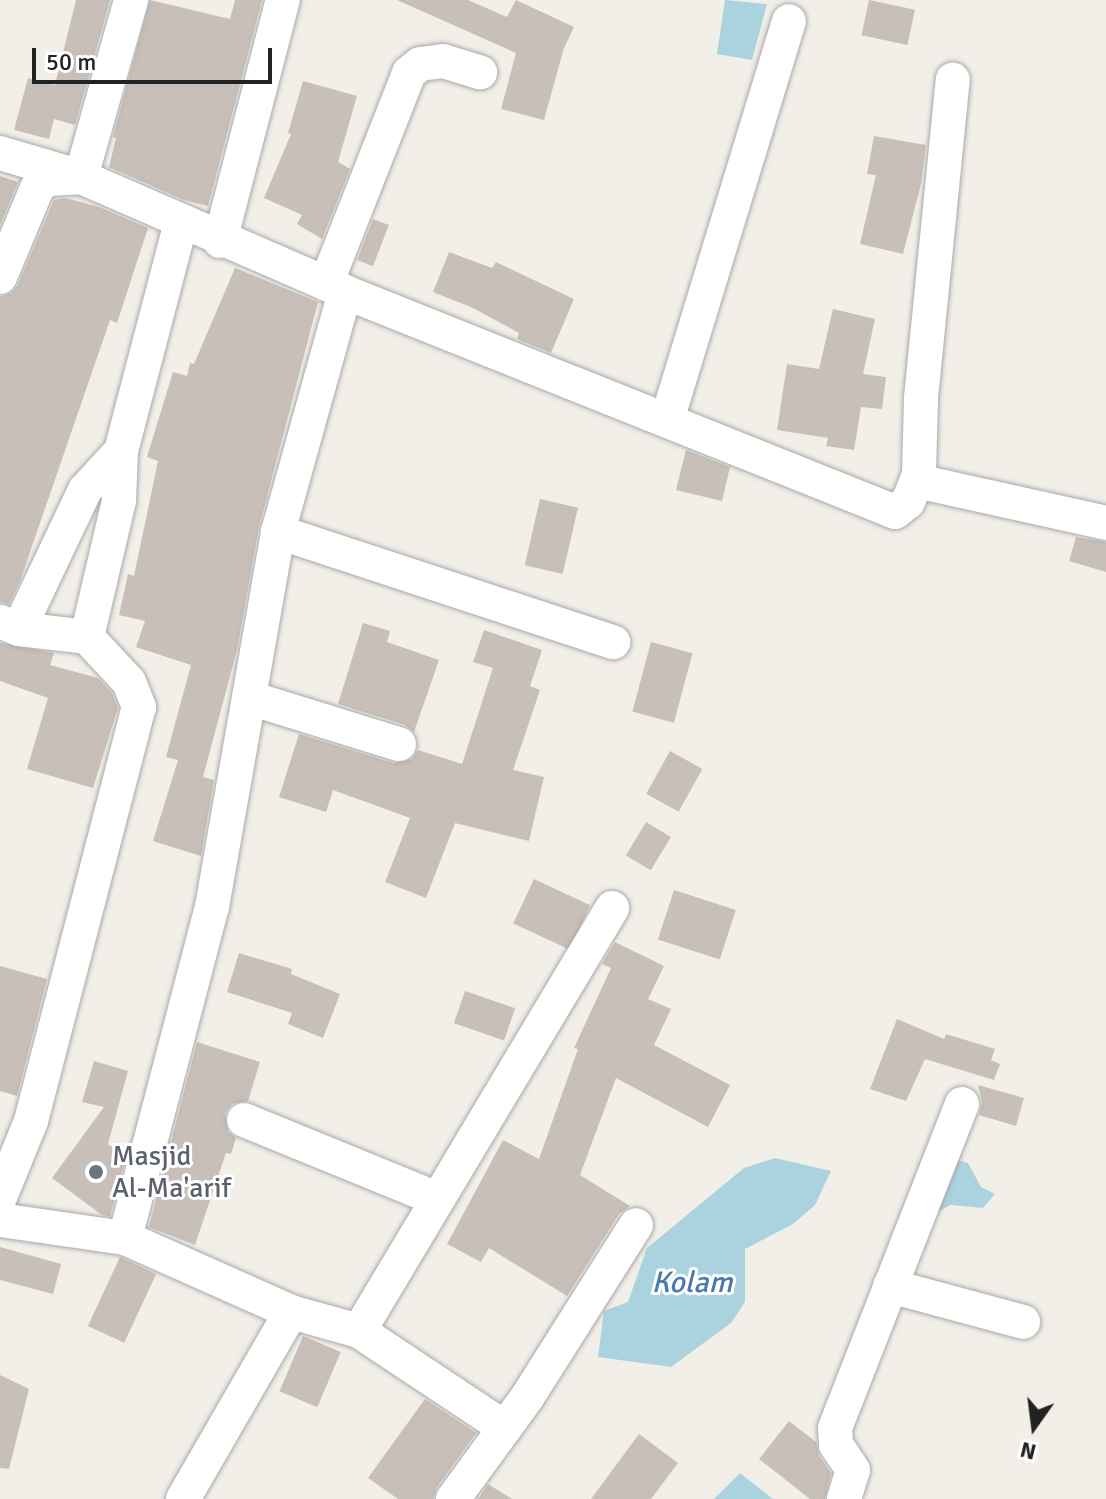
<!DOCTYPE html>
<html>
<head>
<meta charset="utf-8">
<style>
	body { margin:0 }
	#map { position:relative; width:1106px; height:1499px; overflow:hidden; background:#f2efe9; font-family:Signika,sans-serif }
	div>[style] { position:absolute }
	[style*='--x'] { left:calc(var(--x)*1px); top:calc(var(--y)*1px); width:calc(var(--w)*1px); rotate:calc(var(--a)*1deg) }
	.water>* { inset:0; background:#aad3df }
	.building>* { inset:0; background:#c7bfb8; transform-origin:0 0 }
	.roads { filter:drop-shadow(0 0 2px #a9a9a9) drop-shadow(0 0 2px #a9a9a9) }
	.minor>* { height:34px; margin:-17px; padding:0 17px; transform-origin:17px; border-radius:17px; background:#fff }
	.dots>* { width:22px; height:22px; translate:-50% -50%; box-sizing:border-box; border:4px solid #fff; border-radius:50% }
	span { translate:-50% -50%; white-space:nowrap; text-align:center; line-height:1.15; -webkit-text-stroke:6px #fff; paint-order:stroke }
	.worship-label { font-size:28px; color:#5b616d }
	.left { translate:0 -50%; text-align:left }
	.water-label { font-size:30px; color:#4a7aab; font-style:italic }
	.north { position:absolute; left:994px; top:1387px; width:80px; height:80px; -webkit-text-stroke:6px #fff; paint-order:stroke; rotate:194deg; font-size:22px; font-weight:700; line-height:32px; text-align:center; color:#222 }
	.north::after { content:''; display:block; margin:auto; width:28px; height:36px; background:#222; clip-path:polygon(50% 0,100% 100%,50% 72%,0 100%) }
	.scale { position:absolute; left:32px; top:48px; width:240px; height:36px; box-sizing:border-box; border:4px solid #222; border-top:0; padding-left:10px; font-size:24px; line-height:28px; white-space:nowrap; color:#222; -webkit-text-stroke:6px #fff; paint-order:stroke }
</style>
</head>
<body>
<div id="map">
	<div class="water">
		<div style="clip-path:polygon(725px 0,767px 4px,752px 60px,717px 54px)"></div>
		<div style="clip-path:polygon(775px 1158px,831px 1171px,815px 1205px,793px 1224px,745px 1249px,745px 1302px,731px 1323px,671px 1367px,598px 1357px,604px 1311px,628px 1302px,647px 1248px,744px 1168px)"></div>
		<div style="clip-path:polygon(953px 1159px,968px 1163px,981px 1187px,995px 1194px,983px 1208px,950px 1205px,935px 1214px)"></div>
		<div style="clip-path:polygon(740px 1473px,773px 1499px,714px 1499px)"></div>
	</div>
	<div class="building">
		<div style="clip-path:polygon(76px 0,110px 0,75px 125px,54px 119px,49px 139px,14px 130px,28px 78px,55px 85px)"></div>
		<div style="clip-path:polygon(150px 0,230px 19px,235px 0,262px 0,208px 206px,184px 200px,109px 167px,116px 138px,113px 137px)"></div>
		<div style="clip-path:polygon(397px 0,468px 0,507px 17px,516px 0,574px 27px,564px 48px,544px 120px,501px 109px,516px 53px)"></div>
		<div style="left:869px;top:0;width:47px;height:36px;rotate:12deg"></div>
		<div style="clip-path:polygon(303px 81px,357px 96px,338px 162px,350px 169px,322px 239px,297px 224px,302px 215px,264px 198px,291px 134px,288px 133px)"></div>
		<div style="clip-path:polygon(874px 136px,926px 145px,921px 184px,903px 254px,860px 244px,876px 175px,867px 174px)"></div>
		<div style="clip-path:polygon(0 176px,18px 182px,0 225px)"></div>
		<div style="clip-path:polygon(65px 198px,99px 207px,148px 228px,117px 323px,110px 320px,20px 581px,9px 604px,0 602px,0 297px,11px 293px,18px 285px,54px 200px)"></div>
		<div style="left:373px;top:219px;width:17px;height:44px;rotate:21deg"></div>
		<div style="clip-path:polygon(449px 252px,492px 268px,496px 262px,574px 299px,551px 353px,517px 339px,519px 333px,473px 308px,433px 292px)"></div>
		<div style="clip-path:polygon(235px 268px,318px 302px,259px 527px,237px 650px,203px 777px,214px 780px,201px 856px,153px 841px,178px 760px,166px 757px,191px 665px,136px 647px,145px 621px,119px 615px,128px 574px,134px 576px,158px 461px,147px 457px,173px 372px,187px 376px,190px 363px,194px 364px)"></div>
		<div style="clip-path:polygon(833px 309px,875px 319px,863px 374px,886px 377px,882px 409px,861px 407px,854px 450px,826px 446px,828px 438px,777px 430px,787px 364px,819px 369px)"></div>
		<div style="clip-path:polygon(686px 450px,730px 467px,722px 501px,676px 490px)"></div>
		<div style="left:540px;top:499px;width:39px;height:68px;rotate:13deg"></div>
		<div style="clip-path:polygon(1076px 537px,1106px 542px,1106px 572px,1069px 561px)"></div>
		<div style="clip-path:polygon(363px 623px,390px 631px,387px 642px,439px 660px,414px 732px,405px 725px,338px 704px)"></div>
		<div style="clip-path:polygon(484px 630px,542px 650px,530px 686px,540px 690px,513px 770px,544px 777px,529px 841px,455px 823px,426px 898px,385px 882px,410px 818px,333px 790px,326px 812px,279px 797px,299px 734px,393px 763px,412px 759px,418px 750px,462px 764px,493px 668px,473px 662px)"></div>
		<div style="left:651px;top:642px;width:43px;height:72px;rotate:15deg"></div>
		<div style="clip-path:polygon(0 643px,54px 653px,50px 665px,98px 678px,112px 693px,118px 708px,93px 788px,27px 769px,48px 698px,0 681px)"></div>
		<div style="left:670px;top:751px;width:37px;height:49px;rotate:29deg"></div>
		<div style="left:646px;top:822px;width:29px;height:39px;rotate:31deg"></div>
		<div style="left:534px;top:879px;width:62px;height:49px;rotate:25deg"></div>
		<div style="left:674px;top:890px;width:65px;height:52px;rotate:18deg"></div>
		<div style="clip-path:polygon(615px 942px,664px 966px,648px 999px,671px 1009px,654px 1045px,730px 1085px,708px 1127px,616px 1078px,580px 1175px,630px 1206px,619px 1214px,567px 1296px,489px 1248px,481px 1262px,447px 1244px,503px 1140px,539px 1159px,578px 1049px,574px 1048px,611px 968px,602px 964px)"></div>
		<div style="clip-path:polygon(239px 953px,292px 969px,291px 974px,340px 994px,323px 1038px,288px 1024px,292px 1013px,227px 992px)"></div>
		<div style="clip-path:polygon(0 966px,47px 979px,17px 1096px,0 1091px)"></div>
		<div style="left:465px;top:991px;width:53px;height:34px;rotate:19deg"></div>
		<div style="clip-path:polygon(897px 1019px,944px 1039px,946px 1034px,995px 1049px,991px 1060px,1000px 1064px,994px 1080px,925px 1059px,906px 1101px,870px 1089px)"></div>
		<div style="clip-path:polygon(197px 1042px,260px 1062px,248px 1101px,232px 1104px,225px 1113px,228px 1132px,236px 1138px,231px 1154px,226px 1153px,195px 1245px,149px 1227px)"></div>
		<div style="clip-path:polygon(94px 1061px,128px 1071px,108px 1144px,126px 1157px,110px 1216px,102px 1215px,52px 1178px,104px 1107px,82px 1102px)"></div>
		<div style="clip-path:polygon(978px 1085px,1024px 1098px,1016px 1126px,979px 1115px,982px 1102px)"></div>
		<div style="clip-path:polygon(0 1247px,61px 1264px,53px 1294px,0 1280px)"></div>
		<div style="left:120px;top:1257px;width:40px;height:76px;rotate:25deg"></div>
		<div style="left:303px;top:1336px;width:41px;height:60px;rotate:23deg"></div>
		<div style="clip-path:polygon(0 1375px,29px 1389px,9px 1469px,0 1468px)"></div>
		<div style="clip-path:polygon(425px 1399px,476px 1433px,437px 1487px,433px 1499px,398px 1499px,368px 1478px)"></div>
		<div style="clip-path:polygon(789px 1421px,816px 1442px,819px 1456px,831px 1473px,825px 1499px,810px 1499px,759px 1459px)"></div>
		<div style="clip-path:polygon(639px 1434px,678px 1463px,651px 1499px,591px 1499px)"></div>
		<div style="clip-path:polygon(488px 1484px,512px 1499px,478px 1499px)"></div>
	</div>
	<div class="roads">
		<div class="minor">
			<div style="--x:0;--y:153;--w:84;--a:16.5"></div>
			<div style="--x:81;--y:177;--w:184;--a:-74.2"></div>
			<div style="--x:220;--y:241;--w:249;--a:-75.4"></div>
			<div style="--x:0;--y:277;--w:96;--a:-67.4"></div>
			<div style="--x:37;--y:188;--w:13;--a:-42"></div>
			<div style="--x:47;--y:179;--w:34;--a:-3"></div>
			<div style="--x:81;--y:177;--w:288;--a:23.5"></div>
			<div style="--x:345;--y:292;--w:592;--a:21.8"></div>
			<div style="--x:895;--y:512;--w:16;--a:-38"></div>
			<div style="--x:908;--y:502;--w:29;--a:-68"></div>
			<div style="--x:919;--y:475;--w:77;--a:-88.5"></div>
			<div style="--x:921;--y:398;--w:320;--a:-84.3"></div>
			<div style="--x:326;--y:284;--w:227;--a:-68.5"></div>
			<div style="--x:409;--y:73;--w:14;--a:-39"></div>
			<div style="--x:420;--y:64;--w:23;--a:-7"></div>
			<div style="--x:443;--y:61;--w:39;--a:17"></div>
			<div style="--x:667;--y:420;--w:417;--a:-73"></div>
			<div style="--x:917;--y:481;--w:194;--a:12.5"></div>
			<div style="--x:278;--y:532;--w:353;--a:18.2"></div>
			<div style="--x:1;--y:622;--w:19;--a:21"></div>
			<div style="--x:19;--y:629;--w:68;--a:6.7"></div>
			<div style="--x:19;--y:629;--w:154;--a:-64.6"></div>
			<div style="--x:85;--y:490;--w:53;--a:-47.3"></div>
			<div style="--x:250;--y:698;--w:156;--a:17.2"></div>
			<div style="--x:244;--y:1120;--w:209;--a:22.2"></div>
			<div style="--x:0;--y:1197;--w:82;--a:-67.8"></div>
			<div style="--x:31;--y:1121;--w:428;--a:-75.4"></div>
			<div style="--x:139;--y:707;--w:27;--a:-112"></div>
			<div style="--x:129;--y:682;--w:62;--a:-133"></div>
			<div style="--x:87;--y:637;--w:140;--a:-76.8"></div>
			<div style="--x:119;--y:501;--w:50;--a:-87.7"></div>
			<div style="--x:121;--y:451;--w:236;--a:-75.3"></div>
			<div style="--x:0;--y:1220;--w:126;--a:8.2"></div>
			<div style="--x:125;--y:1238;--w:182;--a:24"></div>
			<div style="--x:291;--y:1312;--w:71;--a:15.6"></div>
			<div style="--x:359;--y:1331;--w:175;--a:33.6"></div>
			<div style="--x:125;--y:1238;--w:342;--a:-75.3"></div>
			<div style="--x:212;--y:907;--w:381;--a:-80"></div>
			<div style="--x:278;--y:532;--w:249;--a:-74.4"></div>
			<div style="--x:890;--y:1286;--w:138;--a:15.1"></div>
			<div style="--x:359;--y:1331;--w:493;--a:-59.1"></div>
			<div style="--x:183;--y:1499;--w:216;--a:-60"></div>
			<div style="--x:453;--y:1499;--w:127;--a:-53.9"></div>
			<div style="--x:528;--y:1396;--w:202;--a:-57.7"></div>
			<div style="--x:844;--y:1499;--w:30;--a:-73"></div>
			<div style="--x:853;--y:1470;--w:30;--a:-124"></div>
			<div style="--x:836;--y:1445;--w:17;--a:-93"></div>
			<div style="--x:835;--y:1428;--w:348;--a:-68.6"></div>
		</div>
	</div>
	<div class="dots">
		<div style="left:96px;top:1172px;background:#6b7280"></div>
	</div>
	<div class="worship-label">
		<span class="left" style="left:112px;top:1172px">Masjid<br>Al-Ma'arif</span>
	</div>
	<div class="water-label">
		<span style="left:692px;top:1283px">Kolam</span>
	</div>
	<div class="north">N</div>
	<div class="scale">50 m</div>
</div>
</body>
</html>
